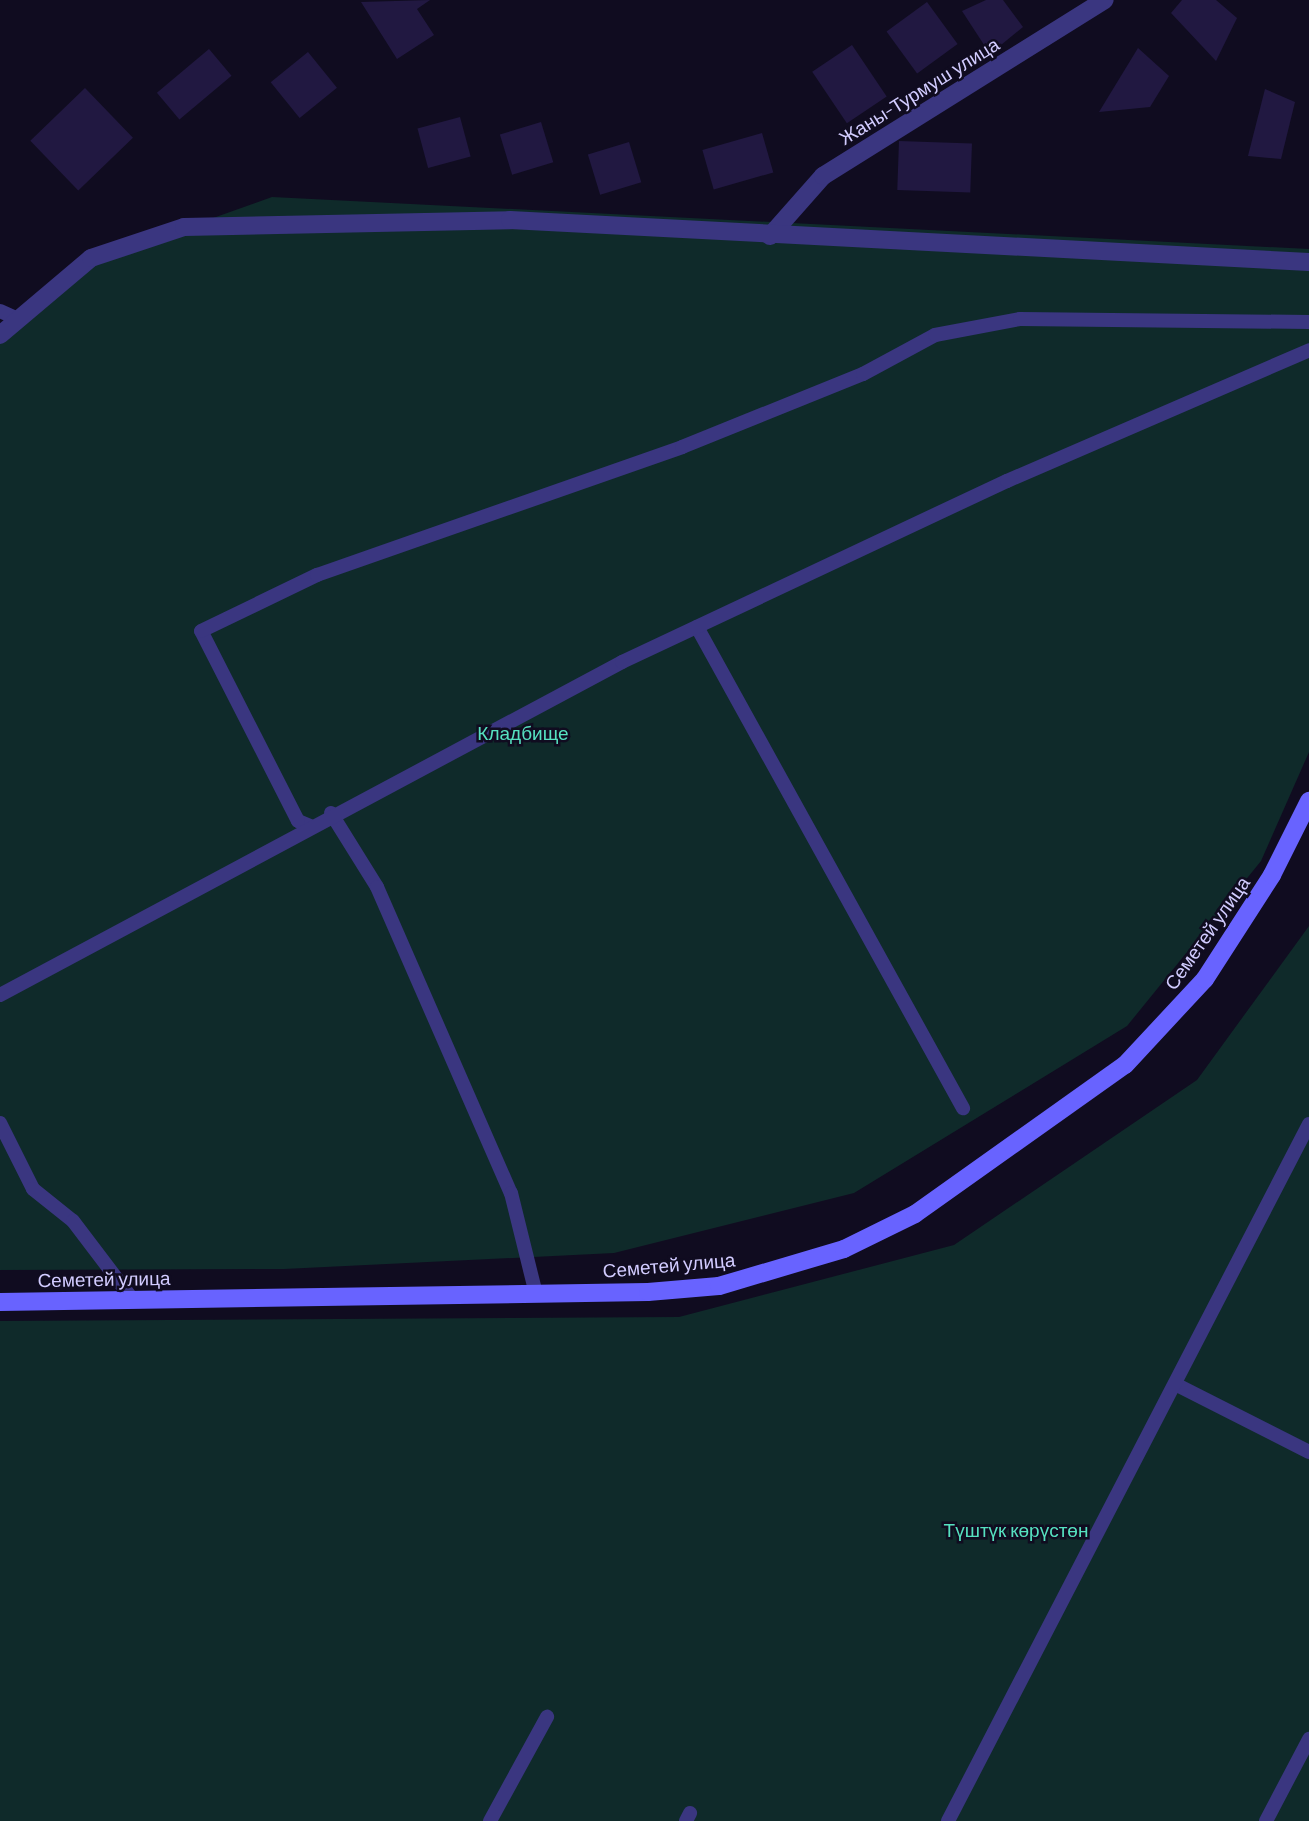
<!DOCTYPE html>
<html>
<head>
<meta charset="utf-8">
<style>
	body { margin:0 }
	#map { position:relative; width:1309px; height:1821px; overflow:hidden; background:#100c20; font-family:Barlow,sans-serif }
	div>[style] { position:absolute }
	[style*='--x'] { left:calc(var(--x)*1px); top:calc(var(--y)*1px); width:calc(var(--w)*1px); rotate:calc(var(--a)*1deg) }
	.green>* { inset:0; background:#0f2a2a }
	.building>* { inset:0; background:#211841; transform-origin:0 0 }
	.lane>* { height:14px; margin:-7px; padding:0 7px; transform-origin:7px; border-radius:7px; background:#3a3680 }
	.street>* { height:18px; margin:-9px; padding:0 9px; transform-origin:9px; border-radius:9px; background:#3a3680 }
	.secondary>* { height:18px; margin:-9px; padding:0 9px; transform-origin:9px; border-radius:9px; background:#6863ff }
	span { translate:-50% -50%; white-space:nowrap; text-align:center; line-height:1.15; -webkit-text-stroke:5px #100c20; paint-order:stroke }
	.street-label { font-size:19px; color:#d2ccff }
	.park-label { font-size:19px; color:#56e1c0 }
</style>
</head>
<body>
<div id="map">
	<div class="green">
		<div style="clip-path:polygon(272px 197px,1309px 249px,1309px 752px,1261px 861px,1127px 1026px,854px 1193px,614px 1253px,284px 1269px,0 1270px,0 340px,70px 269px)"></div>
		<div style="clip-path:polygon(1309px 926px,1309px 1821px,0 1821px,0 1321px,679px 1317px,954px 1245px,1197px 1080px)"></div>
	</div>
	<div class="building">
		<div style="clip-path:polygon(430px 0,417px 9px,434px 35px,397px 59px,361px 2px)"></div>
		<div style="clip-path:polygon(986px 0,1003px 0,1023px 27px,990px 54px,962px 11px)"></div>
		<div style="clip-path:polygon(1182px 0,1216px 0,1237px 18px,1216px 61px,1171px 13px)"></div>
		<div style="left:927px;top:2px;width:52px;height:50px;rotate:54deg"></div>
		<div style="left:852px;top:45px;width:62px;height:48px;rotate:56deg"></div>
		<div style="clip-path:polygon(1138px 48px,1169px 76px,1150px 107px,1099px 112px)"></div>
		<div style="left:209px;top:49px;width:35px;height:68px;rotate:50deg"></div>
		<div style="left:308px;top:52px;width:46px;height:48px;rotate:51deg"></div>
		<div style="left:85px;top:88px;width:69px;height:76px;rotate:46deg"></div>
		<div style="clip-path:polygon(1265px 89px,1295px 102px,1281px 159px,1248px 156px)"></div>
		<div style="left:460px;top:117px;width:41px;height:44px;rotate:75deg"></div>
		<div style="left:541px;top:122px;width:42px;height:43px;rotate:73deg"></div>
		<div style="left:762px;top:133px;width:41px;height:62px;rotate:74deg"></div>
		<div style="left:899px;top:141px;width:73px;height:49px;rotate:2deg"></div>
		<div style="left:629px;top:142px;width:42px;height:43px;rotate:73deg"></div>
	</div>
	<div class="lane">
		<div style="--x:0;--y:311;--w:20;--a:24"></div>
		<div style="--x:697;--y:627;--w:550;--a:61.06"></div>
		<div style="--x:331;--y:813;--w:87;--a:58.1"></div>
		<div style="--x:377;--y:887;--w:334;--a:66.4"></div>
		<div style="--x:511;--y:1193;--w:104;--a:76.1"></div>
		<div style="--x:310;--y:826;--w:13;--a:-157"></div>
		<div style="--x:298;--y:821;--w:213;--a:-117"></div>
		<div style="--x:201;--y:631;--w:129;--a:-25.8"></div>
		<div style="--x:317;--y:575;--w:387;--a:-19.3"></div>
		<div style="--x:682;--y:447;--w:195;--a:-22"></div>
		<div style="--x:863;--y:374;--w:82;--a:-28.4"></div>
		<div style="--x:935;--y:335;--w:86;--a:-10.7"></div>
		<div style="--x:1020;--y:319;--w:289;--a:0.6"></div>
		<div style="--x:0;--y:995;--w:706;--a:-28.16"></div>
		<div style="--x:622;--y:662;--w:425;--a:-25.2"></div>
		<div style="--x:1007;--y:481;--w:329;--a:-23.4"></div>
		<div style="--x:0;--y:1123;--w:74;--a:63.4"></div>
		<div style="--x:33;--y:1189;--w:51;--a:38.7"></div>
		<div style="--x:73;--y:1221;--w:99;--a:52.8"></div>
		<div style="--x:1177;--y:1385;--w:148;--a:26.9"></div>
		<div style="--x:490;--y:1821;--w:119;--a:-61.3"></div>
		<div style="--x:686;--y:1821;--w:9;--a:-63"></div>
		<div style="--x:948;--y:1821;--w:785;--a:-62.62"></div>
		<div style="--x:1266;--y:1821;--w:93;--a:-62.3"></div>
	</div>
	<div class="street">
		<div style="--x:770;--y:236;--w:80;--a:-48.5"></div>
		<div style="--x:823;--y:176;--w:332;--a:-32"></div>
		<div style="--x:0;--y:335;--w:119;--a:-40.2"></div>
		<div style="--x:91;--y:258;--w:98;--a:-18.4"></div>
		<div style="--x:184;--y:227;--w:326;--a:-1.2"></div>
		<div style="--x:510;--y:220;--w:800;--a:3.01"></div>
	</div>
	<div class="secondary">
		<div style="--x:0;--y:1302;--w:648;--a:-0.88"></div>
		<div style="--x:648;--y:1292;--w:71;--a:-4.8"></div>
		<div style="--x:719;--y:1286;--w:130;--a:-16.5"></div>
		<div style="--x:844;--y:1249;--w:79;--a:-26.2"></div>
		<div style="--x:915;--y:1214;--w:257;--a:-35.4"></div>
		<div style="--x:1125;--y:1065;--w:117;--a:-47.1"></div>
		<div style="--x:1205;--y:979;--w:124;--a:-57.2"></div>
		<div style="--x:1272;--y:875;--w:83;--a:-63.4"></div>
	</div>
	<div class="street-label">
		<span style="left:919px;top:91px;rotate:-32deg">Жаны-Турмуш улица</span>
		<span style="left:1207px;top:933px;rotate:-55deg">Семетей улица</span>
		<span style="left:669px;top:1265px;rotate:-5deg">Семетей улица</span>
		<span style="left:104px;top:1279px;rotate:-1deg">Семетей улица</span>
	</div>
	<div class="park-label">
		<span style="left:523px;top:733px">Кладбище</span>
		<span style="left:1016px;top:1530px">Түштүк көрүстөн</span>
	</div>
</div>
</body>
</html>
